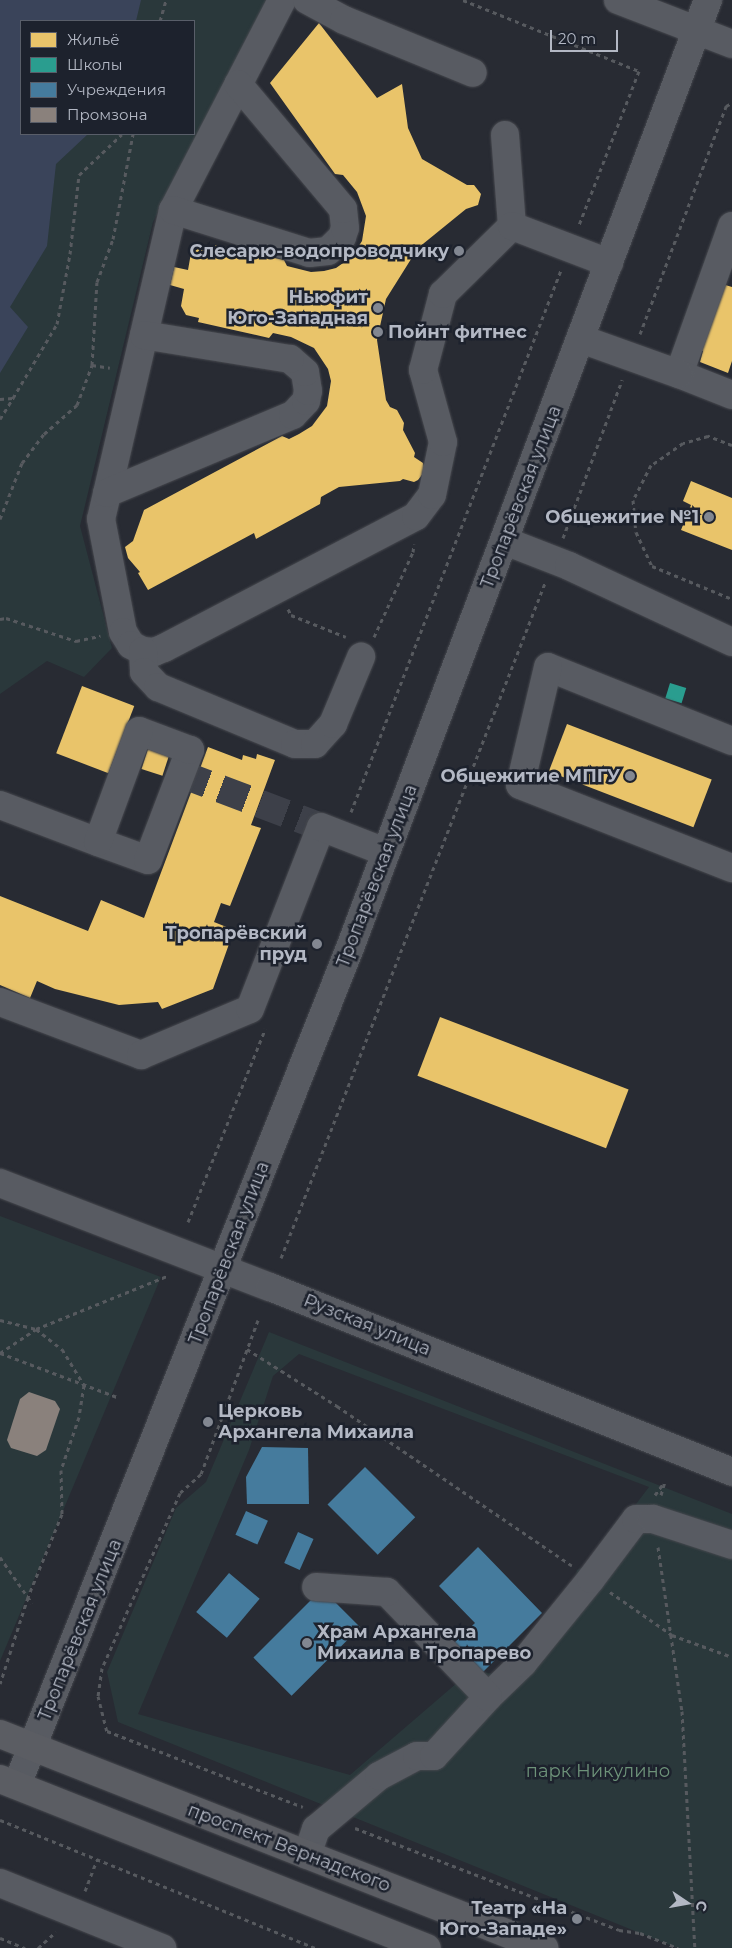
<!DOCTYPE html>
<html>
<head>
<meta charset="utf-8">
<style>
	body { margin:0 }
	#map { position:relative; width:732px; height:1948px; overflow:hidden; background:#282b33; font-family:Montserrat,sans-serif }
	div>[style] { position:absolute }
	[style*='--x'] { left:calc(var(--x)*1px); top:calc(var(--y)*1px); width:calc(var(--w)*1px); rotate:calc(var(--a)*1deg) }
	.green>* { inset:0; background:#2a383b }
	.water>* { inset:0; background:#3a445a }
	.homes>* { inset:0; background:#e9c46a; transform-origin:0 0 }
	.schools>* { inset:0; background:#2a9d8f; transform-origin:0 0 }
	.public>* { inset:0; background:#457b9d; transform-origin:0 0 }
	.industry>* { inset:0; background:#8a817c }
	.minor-tunnel>* { height:28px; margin-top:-14px; transform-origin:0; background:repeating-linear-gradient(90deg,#3d4049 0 28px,transparent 0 42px) }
	.path>* { height:3px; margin-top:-1.5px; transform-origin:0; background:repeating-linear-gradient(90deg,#575a5f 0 4px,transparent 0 8px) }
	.roads { filter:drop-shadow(0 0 1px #46484e) drop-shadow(0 0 1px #46484e) }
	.minor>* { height:28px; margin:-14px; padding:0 14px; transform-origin:14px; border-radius:14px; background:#585b62 }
	.major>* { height:28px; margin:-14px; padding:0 14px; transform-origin:14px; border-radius:14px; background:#5b5d63 }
	.dots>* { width:14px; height:14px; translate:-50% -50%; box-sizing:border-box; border:2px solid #1d222d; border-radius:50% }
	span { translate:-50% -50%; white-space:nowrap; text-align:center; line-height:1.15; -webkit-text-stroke:5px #1d222d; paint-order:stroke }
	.poi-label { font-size:18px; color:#b3b8c4; font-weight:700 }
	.right { translate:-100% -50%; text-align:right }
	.left { translate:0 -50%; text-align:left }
	.street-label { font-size:18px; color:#b3b8c4 }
	.park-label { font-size:18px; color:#6d9279 }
	.legend { position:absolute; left:20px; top:20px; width:175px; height:115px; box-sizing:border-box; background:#1d222d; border:1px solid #595e69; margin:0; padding:6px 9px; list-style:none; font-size:15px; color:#b3b8c4 }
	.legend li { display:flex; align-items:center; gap:10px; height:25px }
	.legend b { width:25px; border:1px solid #595e69 }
	.north { position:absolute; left:662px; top:1878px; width:50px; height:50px; -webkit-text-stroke:4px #1d222d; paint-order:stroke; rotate:102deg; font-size:14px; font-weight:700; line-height:20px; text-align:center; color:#b3b8c4 }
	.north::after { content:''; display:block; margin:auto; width:18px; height:22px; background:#b3b8c4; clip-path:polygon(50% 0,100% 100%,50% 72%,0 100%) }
	.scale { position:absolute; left:550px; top:30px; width:68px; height:22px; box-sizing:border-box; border:2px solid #b3b8c4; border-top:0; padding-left:6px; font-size:15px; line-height:18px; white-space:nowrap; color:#b3b8c4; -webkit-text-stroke:4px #1d222d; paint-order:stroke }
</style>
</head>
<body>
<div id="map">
	<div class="green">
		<div style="clip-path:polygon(evenodd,0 0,268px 0,153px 222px,80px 526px,112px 648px,84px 677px,47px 661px,0 694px,0 0,21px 21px,194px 21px,194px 134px,21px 134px,21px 21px)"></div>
		<div style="clip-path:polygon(0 1216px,161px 1277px,0 1661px)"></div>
		<div style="clip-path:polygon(evenodd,269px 1332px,732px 1514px,732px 1948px,677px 1948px,118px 1722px,107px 1672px,176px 1508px,206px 1482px,269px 1332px,299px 1354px,649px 1487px,592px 1562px,577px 1570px,574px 1586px,504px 1676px,472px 1670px,350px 1775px,138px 1714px,249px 1450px,273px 1376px,299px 1354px)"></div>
	</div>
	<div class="water">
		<div style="clip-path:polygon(0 0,141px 0,136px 21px,21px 21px,21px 134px,88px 134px,56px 164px,47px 246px,10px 307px,28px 327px,0 373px)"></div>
	</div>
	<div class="homes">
		<div style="clip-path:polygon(319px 23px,377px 98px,402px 84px,408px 128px,422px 159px,467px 185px,474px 185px,481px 194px,478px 205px,466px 209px,418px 248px,386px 299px,377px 340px,386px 400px,390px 407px,397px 410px,404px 423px,403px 430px,415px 453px,414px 457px,423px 463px,425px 471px,418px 480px,414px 482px,403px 479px,400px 481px,339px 487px,321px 497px,320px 504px,256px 539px,254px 533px,148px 590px,138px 573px,140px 572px,128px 558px,125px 547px,133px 541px,144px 510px,282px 436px,289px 439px,299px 434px,312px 426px,327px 406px,331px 381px,328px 369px,314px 348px,291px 337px,273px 333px,269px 338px,198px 322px,199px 318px,186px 315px,181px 306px,184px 289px,170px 285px,174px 267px,188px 270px,191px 253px,200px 248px,213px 251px,214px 245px,284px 260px,287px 266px,311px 272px,324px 271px,336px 268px,346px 261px,355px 252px,362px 241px,366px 216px,357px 192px,343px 175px,335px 174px,270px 83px)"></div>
		<div style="clip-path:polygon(722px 284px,732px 287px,732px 361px,728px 373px,700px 362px,703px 351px,697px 349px)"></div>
		<div style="clip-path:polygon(691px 481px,732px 498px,732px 550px,681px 530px,691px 505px,683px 501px)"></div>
		<div style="left:82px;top:686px;width:56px;height:72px;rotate:21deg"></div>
		<div style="left:567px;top:724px;width:155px;height:51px;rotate:21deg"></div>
		<div style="clip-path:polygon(208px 747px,242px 760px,243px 755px,256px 759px,257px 754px,275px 760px,251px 825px,261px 828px,230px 906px,221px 903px,214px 922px,234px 930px,213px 989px,162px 1009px,158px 1002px,119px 1005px,55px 989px,37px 981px,30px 998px,0 985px,0 896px,88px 931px,101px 900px,144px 918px)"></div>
		<div style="left:148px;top:749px;width:22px;height:21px;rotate:18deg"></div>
		<div style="left:440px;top:1017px;width:202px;height:63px;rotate:21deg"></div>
	</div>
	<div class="schools">
		<div style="left:670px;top:683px;width:17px;height:16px;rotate:17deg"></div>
	</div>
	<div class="public">
		<div style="clip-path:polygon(262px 1447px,308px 1448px,309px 1504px,247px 1504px,246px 1477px)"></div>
		<div style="left:365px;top:1467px;width:71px;height:53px;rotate:45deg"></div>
		<div style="left:246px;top:1511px;width:24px;height:26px;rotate:24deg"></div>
		<div style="left:298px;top:1532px;width:17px;height:34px;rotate:24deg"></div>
		<div style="clip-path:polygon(478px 1547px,542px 1613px,483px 1672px,454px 1643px,475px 1623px,439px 1586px)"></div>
		<div style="left:229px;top:1573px;width:40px;height:51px;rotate:40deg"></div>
		<div style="left:322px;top:1589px;width:54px;height:97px;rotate:45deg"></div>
	</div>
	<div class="industry">
		<div style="clip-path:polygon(29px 1392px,55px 1401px,60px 1409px,46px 1450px,37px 1456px,11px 1448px,7px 1440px,20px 1399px)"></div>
	</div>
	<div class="minor-tunnel">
		<div style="--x:181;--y:774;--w:150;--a:20.7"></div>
	</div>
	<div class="path">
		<div style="--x:463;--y:0;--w:190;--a:22"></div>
		<div style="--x:639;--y:71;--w:165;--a:111.3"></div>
		<div style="--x:160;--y:21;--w:22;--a:-74"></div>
		<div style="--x:640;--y:334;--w:244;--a:-69.3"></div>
		<div style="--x:726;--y:106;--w:7;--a:-27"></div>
		<div style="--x:92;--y:365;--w:18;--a:9"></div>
		<div style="--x:0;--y:399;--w:13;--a:-4"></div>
		<div style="--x:13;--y:398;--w:86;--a:-59.3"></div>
		<div style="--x:57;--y:324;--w:71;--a:-79.5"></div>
		<div style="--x:70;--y:254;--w:80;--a:-83.5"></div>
		<div style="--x:79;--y:175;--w:59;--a:-43.6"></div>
		<div style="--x:0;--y:419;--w:25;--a:-58"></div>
		<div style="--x:732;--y:445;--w:26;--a:-159"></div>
		<div style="--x:708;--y:436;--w:26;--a:164"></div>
		<div style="--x:683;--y:443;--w:39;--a:145"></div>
		<div style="--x:651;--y:465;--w:39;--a:117"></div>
		<div style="--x:633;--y:500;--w:32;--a:85"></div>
		<div style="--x:636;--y:532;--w:38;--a:65"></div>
		<div style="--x:652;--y:566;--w:87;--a:22.4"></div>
		<div style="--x:0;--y:519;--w:60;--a:-68.6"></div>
		<div style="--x:22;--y:463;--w:36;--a:-53"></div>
		<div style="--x:44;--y:434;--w:44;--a:-41.3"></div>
		<div style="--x:77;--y:405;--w:43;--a:-69.4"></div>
		<div style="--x:92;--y:365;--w:83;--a:-86.6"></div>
		<div style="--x:97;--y:282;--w:46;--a:-69.6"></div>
		<div style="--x:113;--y:239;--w:107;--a:-79.2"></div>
		<div style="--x:563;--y:538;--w:169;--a:-69.5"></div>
		<div style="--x:288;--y:609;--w:7;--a:63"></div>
		<div style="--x:291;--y:615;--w:59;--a:21.8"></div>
		<div style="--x:0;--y:619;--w:6;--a:-9"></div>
		<div style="--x:6;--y:618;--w:74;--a:18.2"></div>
		<div style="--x:76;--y:641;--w:25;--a:-12"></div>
		<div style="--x:374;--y:637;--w:94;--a:-65.4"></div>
		<div style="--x:413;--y:552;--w:8;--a:-83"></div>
		<div style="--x:351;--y:812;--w:581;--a:-68.82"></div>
		<div style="--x:188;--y:1222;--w:208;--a:-68.2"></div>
		<div style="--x:281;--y:1258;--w:725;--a:-68.64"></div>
		<div style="--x:0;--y:1320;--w:37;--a:14"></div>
		<div style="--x:36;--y:1329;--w:33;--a:38"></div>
		<div style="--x:62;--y:1349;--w:42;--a:58.6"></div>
		<div style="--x:84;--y:1385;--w:32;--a:99"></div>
		<div style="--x:79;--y:1417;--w:56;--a:108.8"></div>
		<div style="--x:61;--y:1470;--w:44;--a:88.7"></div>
		<div style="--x:62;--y:1514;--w:90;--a:112.3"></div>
		<div style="--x:28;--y:1597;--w:91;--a:107.8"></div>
		<div style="--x:258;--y:1320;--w:164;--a:110.3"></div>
		<div style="--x:201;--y:1474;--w:28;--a:138"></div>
		<div style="--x:180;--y:1493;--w:192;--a:114"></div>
		<div style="--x:102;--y:1668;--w:28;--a:98"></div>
		<div style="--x:98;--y:1696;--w:36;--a:76"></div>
		<div style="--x:107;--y:1731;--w:210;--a:21.2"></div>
		<div style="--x:247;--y:1349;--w:107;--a:32.3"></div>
		<div style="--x:337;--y:1406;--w:284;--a:34.2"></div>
		<div style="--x:0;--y:1353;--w:43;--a:-33.7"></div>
		<div style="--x:36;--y:1329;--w:141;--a:-22"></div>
		<div style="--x:0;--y:1353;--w:125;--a:20.6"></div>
		<div style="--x:655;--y:1495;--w:14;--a:-54"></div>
		<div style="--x:661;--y:1495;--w:15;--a:-74"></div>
		<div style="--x:658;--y:1547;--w:166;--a:81.7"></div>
		<div style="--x:682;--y:1711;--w:237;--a:86.9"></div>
		<div style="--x:0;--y:1557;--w:56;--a:55.2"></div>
		<div style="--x:610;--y:1592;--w:75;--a:34.7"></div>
		<div style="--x:672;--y:1635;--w:64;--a:20.1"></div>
		<div style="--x:0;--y:1820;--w:340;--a:22.1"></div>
		<div style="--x:355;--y:1828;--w:283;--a:21.1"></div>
		<div style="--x:619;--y:1930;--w:21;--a:8"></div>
		<div style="--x:640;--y:1933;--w:41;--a:21.5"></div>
		<div style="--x:85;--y:1891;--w:33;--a:-69"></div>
		<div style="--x:0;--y:1938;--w:27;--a:22"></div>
		<div style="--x:38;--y:1948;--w:24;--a:-42"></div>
	</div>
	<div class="roads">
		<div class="minor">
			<div style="--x:282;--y:0;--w:237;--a:117.4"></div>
			<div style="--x:173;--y:210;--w:317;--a:103.1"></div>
			<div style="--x:101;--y:519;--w:115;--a:79"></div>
			<div style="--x:123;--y:632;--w:15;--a:58"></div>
			<div style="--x:131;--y:645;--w:13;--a:27"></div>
			<div style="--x:143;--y:651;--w:11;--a:5"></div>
			<div style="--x:154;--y:652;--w:11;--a:-22"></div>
			<div style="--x:164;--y:648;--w:284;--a:-27.6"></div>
			<div style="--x:416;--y:516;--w:26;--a:-53"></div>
			<div style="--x:432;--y:495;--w:54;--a:-78.3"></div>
			<div style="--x:443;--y:442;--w:75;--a:-105.5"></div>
			<div style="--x:423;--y:370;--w:79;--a:-75.3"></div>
			<div style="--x:443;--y:294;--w:97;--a:-44.6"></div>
			<div style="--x:307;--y:0;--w:42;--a:28.4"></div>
			<div style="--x:344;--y:20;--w:139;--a:22.3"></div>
			<div style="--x:618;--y:0;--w:122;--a:21.1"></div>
			<div style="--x:505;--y:135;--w:91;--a:85.6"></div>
			<div style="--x:512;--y:226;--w:104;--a:20.9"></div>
			<div style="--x:173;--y:210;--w:143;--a:17.5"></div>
			<div style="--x:309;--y:253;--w:19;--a:-6"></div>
			<div style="--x:328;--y:251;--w:20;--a:-45"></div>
			<div style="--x:342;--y:237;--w:9;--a:-72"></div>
			<div style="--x:345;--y:228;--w:19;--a:-96"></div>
			<div style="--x:343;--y:209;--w:163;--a:-130"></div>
			<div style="--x:732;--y:226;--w:157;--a:109.7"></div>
			<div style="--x:679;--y:374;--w:57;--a:21.6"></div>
			<div style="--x:581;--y:339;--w:104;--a:19.7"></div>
			<div style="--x:107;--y:493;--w:202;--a:-22.8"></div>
			<div style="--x:293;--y:415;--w:19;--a:-47"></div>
			<div style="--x:306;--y:401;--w:10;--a:-79"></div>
			<div style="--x:308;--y:391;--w:19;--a:-99"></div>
			<div style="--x:305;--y:372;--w:20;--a:-139"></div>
			<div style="--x:290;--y:359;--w:148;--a:-170.7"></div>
			<div style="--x:505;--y:541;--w:69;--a:21.3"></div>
			<div style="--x:569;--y:566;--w:180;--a:25"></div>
			<div style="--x:143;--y:651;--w:21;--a:87"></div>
			<div style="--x:144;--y:672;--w:21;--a:47"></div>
			<div style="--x:158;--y:687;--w:148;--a:22.6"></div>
			<div style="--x:295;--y:744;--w:20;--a:0"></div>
			<div style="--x:315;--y:744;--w:27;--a:-48"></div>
			<div style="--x:333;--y:724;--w:73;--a:-67.3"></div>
			<div style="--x:732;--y:741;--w:198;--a:-158.1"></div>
			<div style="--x:548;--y:667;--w:121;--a:103.3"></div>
			<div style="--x:520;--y:785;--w:228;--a:21.4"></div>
			<div style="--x:0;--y:805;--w:105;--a:20.7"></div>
			<div style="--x:98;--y:842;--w:53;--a:19.8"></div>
			<div style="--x:148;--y:860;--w:118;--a:-69.1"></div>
			<div style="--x:190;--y:750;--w:54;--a:-159.6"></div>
			<div style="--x:139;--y:731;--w:118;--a:110.3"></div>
			<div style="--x:0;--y:1002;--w:151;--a:20.6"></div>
			<div style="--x:141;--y:1055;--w:118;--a:-22.9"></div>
			<div style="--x:250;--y:1009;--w:195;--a:-68.7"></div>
			<div style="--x:321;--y:827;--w:69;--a:21.3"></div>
			<div style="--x:0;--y:1183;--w:289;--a:21.1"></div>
			<div style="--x:270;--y:1287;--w:498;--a:21.8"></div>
			<div style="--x:488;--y:1697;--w:49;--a:-44.2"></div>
			<div style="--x:523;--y:1663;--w:108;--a:-51"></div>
			<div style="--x:591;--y:1579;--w:75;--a:-53.1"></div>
			<div style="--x:636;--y:1519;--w:17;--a:0"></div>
			<div style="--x:653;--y:1519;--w:83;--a:18.2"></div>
			<div style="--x:17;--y:1785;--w:895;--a:-68.31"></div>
			<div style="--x:348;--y:953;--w:1019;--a:-69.31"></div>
			<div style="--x:307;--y:1855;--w:28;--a:-71"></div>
			<div style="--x:316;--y:1829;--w:82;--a:-40.1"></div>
			<div style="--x:379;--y:1776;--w:43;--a:-27.8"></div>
			<div style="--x:417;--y:1756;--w:17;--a:0"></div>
			<div style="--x:434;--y:1756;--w:80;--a:-47.5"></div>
			<div style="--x:488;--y:1697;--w:146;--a:-133.9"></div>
			<div style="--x:387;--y:1592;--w:71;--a:-176"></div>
			<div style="--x:0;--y:1883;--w:175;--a:21.9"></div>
		</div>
		<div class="major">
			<div style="--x:0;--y:1734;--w:585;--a:21.47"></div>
			<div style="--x:0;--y:1779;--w:459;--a:21.6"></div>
		</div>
	</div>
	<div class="dots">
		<div style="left:459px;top:251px;background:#828791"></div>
		<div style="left:378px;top:308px;background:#828791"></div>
		<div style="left:378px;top:332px;background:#828791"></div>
		<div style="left:709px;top:517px;background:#828791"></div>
		<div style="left:630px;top:776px;background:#828791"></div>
		<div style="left:317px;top:944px;background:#828791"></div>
		<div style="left:208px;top:1422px;background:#828791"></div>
		<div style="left:307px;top:1643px;background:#828791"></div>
		<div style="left:577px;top:1919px;background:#828791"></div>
	</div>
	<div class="poi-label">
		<span class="right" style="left:449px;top:251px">Слесарю-водопроводчику</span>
		<span class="right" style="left:368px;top:308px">Ньюфит<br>Юго-Западная</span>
		<span class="left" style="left:388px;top:332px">Пойнт фитнес</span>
		<span class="right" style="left:699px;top:517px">Общежитие №1</span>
		<span class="right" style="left:620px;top:776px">Общежитие МПГУ</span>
		<span class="right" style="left:307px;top:944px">Тропарёвский<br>пруд</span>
		<span class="left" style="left:218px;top:1422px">Церковь<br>Архангела Михаила</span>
		<span class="left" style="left:317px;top:1643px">Храм Архангела<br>Михаила в Тропарево</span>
		<span class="right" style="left:567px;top:1919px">Театр «На<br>Юго-Западе»</span>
	</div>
	<div class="street-label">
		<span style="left:521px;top:497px;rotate:-69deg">Тропарёвская улица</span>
		<span style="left:377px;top:876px;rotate:-69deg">Тропарёвская улица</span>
		<span style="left:229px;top:1253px;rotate:-69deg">Тропарёвская улица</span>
		<span style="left:367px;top:1325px;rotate:22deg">Рузская улица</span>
		<span style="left:80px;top:1630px;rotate:-68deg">Тропарёвская улица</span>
		<span style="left:289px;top:1848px;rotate:21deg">проспект Вернадского</span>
	</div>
	<div class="park-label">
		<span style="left:598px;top:1771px">парк Никулино</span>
	</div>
	<ul class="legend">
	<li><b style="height:14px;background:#e9c46a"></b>Жильё</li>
	<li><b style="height:14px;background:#2a9d8f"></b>Школы</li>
	<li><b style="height:14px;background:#457b9d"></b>Учреждения</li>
	<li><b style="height:14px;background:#8a817c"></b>Промзона</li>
	</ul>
	<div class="north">С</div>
	<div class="scale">20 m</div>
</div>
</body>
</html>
